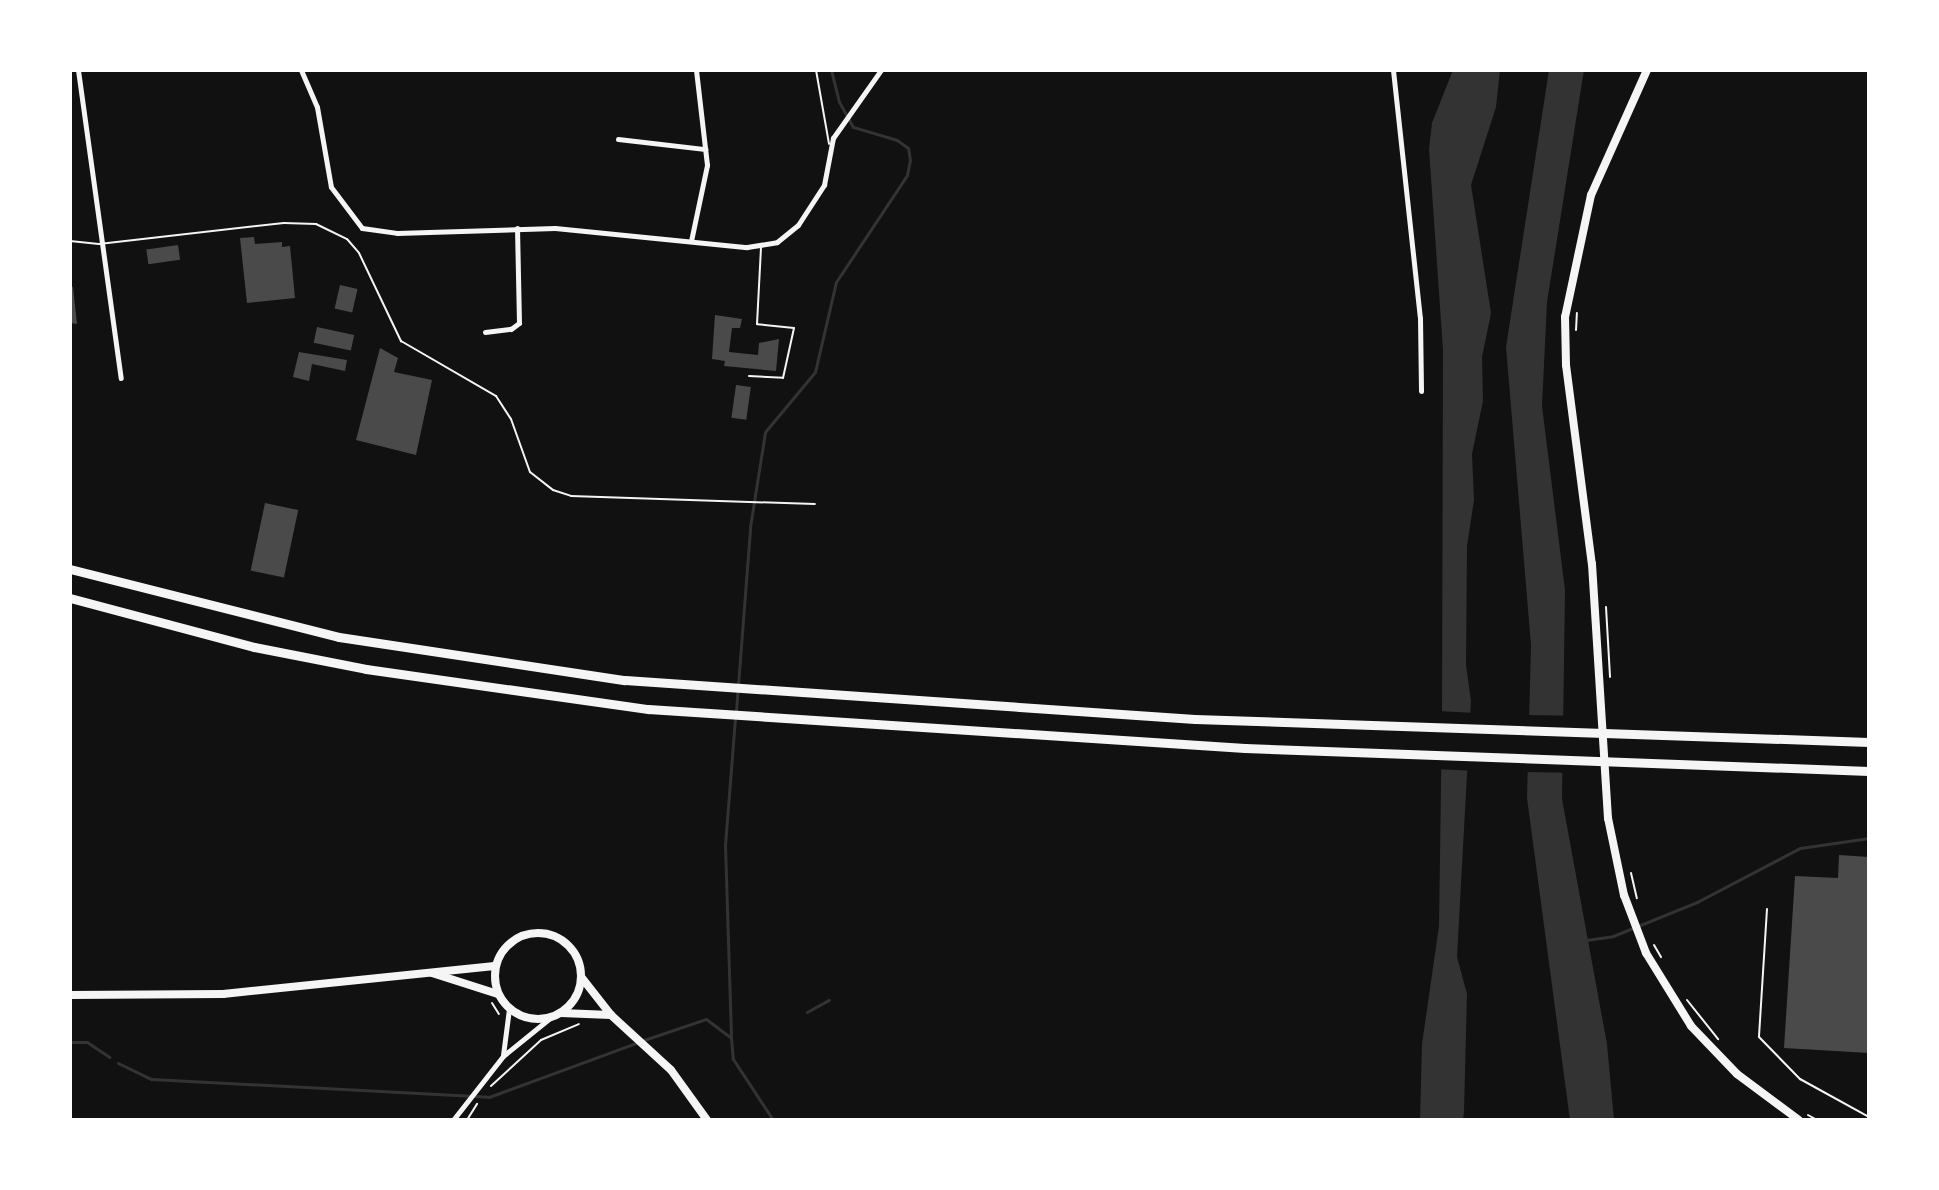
<!DOCTYPE html>
<html>
<head>
<meta charset="utf-8">
<style>
	body { margin:0 }
	#map { position:relative; width:1939px; height:1190px; overflow:hidden; background:#111; font-family:"Public Sans",sans-serif }
	div>[style] { position:absolute }
	[style*='--x'] { left:calc(var(--x)*1px); top:calc(var(--y)*1px); width:calc(var(--w)*1px); rotate:calc(var(--a)*1deg) }
	.water>* { inset:0; background:#333 }
	.pier>* { inset:0; background:#111; transform-origin:0 0 }
	.stream>* { height:3px; margin:-1.5px; padding:0 1.5px; transform-origin:1.5px; border-radius:1.5px; background:#333 }
	.building>* { inset:0; background:#4a4a4a; transform-origin:0 0 }
	.path>* { height:2px; margin:-1px; padding:0 1px; transform-origin:1px; border-radius:1px; background:#f5f5f5 }
	.service>* { height:2px; margin:-1px; padding:0 1px; transform-origin:1px; border-radius:1px; background:#f5f5f5 }
	.minor>* { height:5px; margin:-2.5px; padding:0 2.5px; transform-origin:2.5px; border-radius:2.5px; background:#f5f5f5 }
	.primary>* { height:8px; margin:-4px; padding:0 4px; transform-origin:4px; border-radius:4px; background:#f5f5f5 }
	.primary>.ring { margin:-4px; padding:0; box-sizing:content-box; background:none; border:8px solid #f5f5f5; border-radius:50% }
	.motorway>* { height:9px; margin:-4.5px; padding:0 4.5px; transform-origin:4.5px; border-radius:4.5px; background:#f5f5f5 }
	span { translate:-50% -50%; white-space:nowrap; text-align:center; line-height:1.15; -webkit-text-stroke:6px #fff; paint-order:stroke }
	.frame { position:absolute; inset:0; border:72px solid #fff; pointer-events:none }
</style>
</head>
<body>
<div id="map">
	<div class="water">
		<div style="clip-path:polygon(1453px 70px,1500px 70px,1496px 107px,1471px 185px,1491px 313px,1482px 357px,1483px 401px,1472px 454px,1474px 500px,1467px 546px,1466px 665px,1471px 701px,1457px 957px,1467px 994px,1464px 1112px,1463px 1120px,1420px 1120px,1422px 1044px,1439px 926px,1442px 715px,1443px 350px,1429px 149px,1432px 123px)"></div>
		<div style="clip-path:polygon(1549px 70px,1584px 70px,1547px 302px,1542px 406px,1565px 590px,1562px 799px,1607px 1044px,1614px 1120px,1570px 1120px,1527px 798px,1531px 645px,1506px 347px)"></div>
	</div>
	<div class="pier">
		<div style="left:1438px;top:711px;width:37px;height:58px;rotate:3deg"></div>
		<div style="left:1525px;top:715px;width:45px;height:57px;rotate:1deg"></div>
	</div>
	<div class="stream">
		<div style="--x:736;--y:711;--w:185;--a:-85.6"></div>
		<div style="--x:750;--y:527;--w:96;--a:-81"></div>
		<div style="--x:765;--y:432;--w:78;--a:-50.2"></div>
		<div style="--x:815;--y:372;--w:92;--a:-76.9"></div>
		<div style="--x:836;--y:282;--w:128;--a:-56.4"></div>
		<div style="--x:907;--y:175;--w:15;--a:-79"></div>
		<div style="--x:910;--y:160;--w:12;--a:-99"></div>
		<div style="--x:908;--y:148;--w:14;--a:-144"></div>
		<div style="--x:897;--y:140;--w:46;--a:-163.5"></div>
		<div style="--x:853;--y:127;--w:29;--a:-119"></div>
		<div style="--x:839;--y:102;--w:33;--a:-104"></div>
		<div style="--x:735;--y:718;--w:127;--a:94.5"></div>
		<div style="--x:725;--y:845;--w:193;--a:88.2"></div>
		<div style="--x:731;--y:1038;--w:21;--a:85"></div>
		<div style="--x:733;--y:1059;--w:73;--a:56.7"></div>
		<div style="--x:1586;--y:940;--w:27;--a:-8"></div>
		<div style="--x:1613;--y:936;--w:91;--a:-22"></div>
		<div style="--x:1697;--y:902;--w:116;--a:-27.7"></div>
		<div style="--x:1800;--y:848;--w:70;--a:-8.2"></div>
		<div style="--x:807;--y:1012;--w:25;--a:-29"></div>
		<div style="--x:644;--y:1040;--w:65;--a:-18.7"></div>
		<div style="--x:706;--y:1019;--w:30;--a:37"></div>
		<div style="--x:70;--y:1042;--w:17;--a:0"></div>
		<div style="--x:87;--y:1042;--w:27;--a:34"></div>
		<div style="--x:118;--y:1063;--w:37;--a:26"></div>
		<div style="--x:151;--y:1079;--w:338;--a:3"></div>
		<div style="--x:489;--y:1097;--w:157;--a:-20.2"></div>
	</div>
	<div class="building">
		<div style="clip-path:polygon(254px 237px,255px 244px,282px 242px,282px 247px,290px 246px,295px 298px,247px 303px,240px 238px)"></div>
		<div style="left:178px;top:245px;width:15px;height:32px;rotate:82deg"></div>
		<div style="left:340px;top:285px;width:18px;height:24px;rotate:13deg"></div>
		<div style="clip-path:polygon(70px 286px,73px 287px,77px 324px,70px 323px)"></div>
		<div style="clip-path:polygon(715px 315px,742px 319px,740px 328px,732px 328px,729px 352px,758px 355px,759px 343px,779px 339px,776px 371px,724px 366px,725px 361px,712px 359px)"></div>
		<div style="left:317px;top:327px;width:38px;height:16px;rotate:12deg"></div>
		<div style="clip-path:polygon(380px 348px,398px 358px,394px 372px,432px 380px,416px 455px,356px 440px)"></div>
		<div style="clip-path:polygon(299px 352px,347px 360px,345px 371px,312px 364px,309px 381px,293px 377px)"></div>
		<div style="left:736px;top:385px;width:15px;height:33px;rotate:8deg"></div>
		<div style="left:265px;top:503px;width:34px;height:69px;rotate:12deg"></div>
		<div style="clip-path:polygon(1839px 855px,1869px 857px,1869px 1053px,1784px 1048px,1795px 876px,1838px 878px)"></div>
	</div>
	<div class="path">
		<div style="--x:1576;--y:330;--w:17;--a:-87"></div>
		<div style="--x:1606;--y:607;--w:70;--a:86.7"></div>
		<div style="--x:1631;--y:873;--w:26;--a:77"></div>
		<div style="--x:1654;--y:945;--w:14;--a:60"></div>
		<div style="--x:1687;--y:1000;--w:50;--a:51.5"></div>
		<div style="--x:492;--y:1003;--w:13;--a:58"></div>
		<div style="--x:491;--y:1086;--w:68;--a:-42.6"></div>
		<div style="--x:541;--y:1040;--w:41;--a:-22.8"></div>
		<div style="--x:1808;--y:1115;--w:10;--a:29"></div>
		<div style="--x:467;--y:1120;--w:19;--a:-58"></div>
	</div>
	<div class="service">
		<div style="--x:816;--y:70;--w:75;--a:80"></div>
		<div style="--x:70;--y:241;--w:29;--a:6"></div>
		<div style="--x:99;--y:244;--w:186;--a:-6.5"></div>
		<div style="--x:284;--y:223;--w:32;--a:2"></div>
		<div style="--x:316;--y:224;--w:34;--a:26"></div>
		<div style="--x:347;--y:239;--w:18;--a:49"></div>
		<div style="--x:359;--y:253;--w:98;--a:64.5"></div>
		<div style="--x:401;--y:341;--w:110;--a:30.1"></div>
		<div style="--x:496;--y:396;--w:27;--a:57"></div>
		<div style="--x:511;--y:419;--w:56;--a:70.3"></div>
		<div style="--x:530;--y:472;--w:29;--a:38"></div>
		<div style="--x:553;--y:490;--w:19;--a:18"></div>
		<div style="--x:571;--y:496;--w:244;--a:1.9"></div>
		<div style="--x:749;--y:376;--w:34;--a:3"></div>
		<div style="--x:783;--y:378;--w:51;--a:-77.6"></div>
		<div style="--x:794;--y:328;--w:37;--a:-174"></div>
		<div style="--x:757;--y:324;--w:76;--a:-87"></div>
		<div style="--x:1767;--y:909;--w:128;--a:93.6"></div>
		<div style="--x:1759;--y:1037;--w:59;--a:45.7"></div>
		<div style="--x:1800;--y:1079;--w:79;--a:28.8"></div>
	</div>
	<div class="minor">
		<div style="--x:78;--y:70;--w:311;--a:82.1"></div>
		<div style="--x:301;--y:70;--w:40;--a:66.6"></div>
		<div style="--x:317;--y:107;--w:81;--a:80.1"></div>
		<div style="--x:331;--y:187;--w:51;--a:52.9"></div>
		<div style="--x:362;--y:228;--w:35;--a:8"></div>
		<div style="--x:397;--y:233;--w:158;--a:-1.8"></div>
		<div style="--x:555;--y:228;--w:193;--a:5.7"></div>
		<div style="--x:747;--y:247;--w:30;--a:-9"></div>
		<div style="--x:777;--y:242;--w:27;--a:-39"></div>
		<div style="--x:798;--y:225;--w:48;--a:-57"></div>
		<div style="--x:824;--y:185;--w:48;--a:-79.2"></div>
		<div style="--x:833;--y:138;--w:83;--a:-54.8"></div>
		<div style="--x:1393;--y:70;--w:249;--a:83.8"></div>
		<div style="--x:1420;--y:318;--w:73;--a:89.2"></div>
		<div style="--x:618;--y:139;--w:88;--a:6.6"></div>
		<div style="--x:691;--y:241;--w:78;--a:-78.1"></div>
		<div style="--x:707;--y:165;--w:96;--a:-96.6"></div>
		<div style="--x:485;--y:332;--w:26;--a:-7"></div>
		<div style="--x:511;--y:329;--w:10;--a:-37"></div>
		<div style="--x:519;--y:323;--w:95;--a:-91.2"></div>
		<div style="--x:503;--y:1055;--w:46;--a:-82.6"></div>
		<div style="--x:453;--y:1120;--w:81;--a:-52"></div>
		<div style="--x:503;--y:1056;--w:60;--a:-39"></div>
	</div>
	<div class="primary">
		<div style="--x:1647;--y:70;--w:137;--a:114.1"></div>
		<div style="--x:1591;--y:195;--w:125;--a:102"></div>
		<div style="--x:1565;--y:317;--w:48;--a:88.8"></div>
		<div style="--x:1566;--y:365;--w:201;--a:82.6"></div>
		<div style="--x:1592;--y:564;--w:255;--a:86.4"></div>
		<div style="--x:1608;--y:818;--w:79;--a:78.3"></div>
		<div style="--x:1624;--y:895;--w:62;--a:69.2"></div>
		<div style="--x:1646;--y:953;--w:86;--a:58.3"></div>
		<div style="--x:1691;--y:1026;--w:66;--a:46.2"></div>
		<div style="--x:1737;--y:1074;--w:77;--a:36.6"></div>
		<div class="ring" style="left:495px;top:933px;width:78px;height:78px"></div>
		<div style="--x:432;--y:973;--w:69;--a:17.7"></div>
		<div style="--x:582;--y:978;--w:47;--a:51.9"></div>
		<div style="--x:611;--y:1015;--w:81;--a:42.5"></div>
		<div style="--x:671;--y:1070;--w:62;--a:54.2"></div>
		<div style="--x:70;--y:995;--w:153;--a:-0.4"></div>
		<div style="--x:223;--y:994;--w:273;--a:-5.9"></div>
		<div style="--x:561;--y:1013;--w:50;--a:2.3"></div>
	</div>
	<div class="motorway">
		<div style="--x:70;--y:569;--w:277;--a:14.2"></div>
		<div style="--x:339;--y:637;--w:289;--a:8.6"></div>
		<div style="--x:625;--y:680;--w:571;--a:3.91"></div>
		<div style="--x:1195;--y:719;--w:674;--a:1.95"></div>
		<div style="--x:70;--y:598;--w:190;--a:14.9"></div>
		<div style="--x:254;--y:647;--w:114;--a:11.1"></div>
		<div style="--x:366;--y:669;--w:285;--a:8.1"></div>
		<div style="--x:648;--y:709;--w:598;--a:3.74"></div>
		<div style="--x:1245;--y:748;--w:624;--a:2.11"></div>
	</div>
	<div class="frame"></div>
</div>
</body>
</html>
